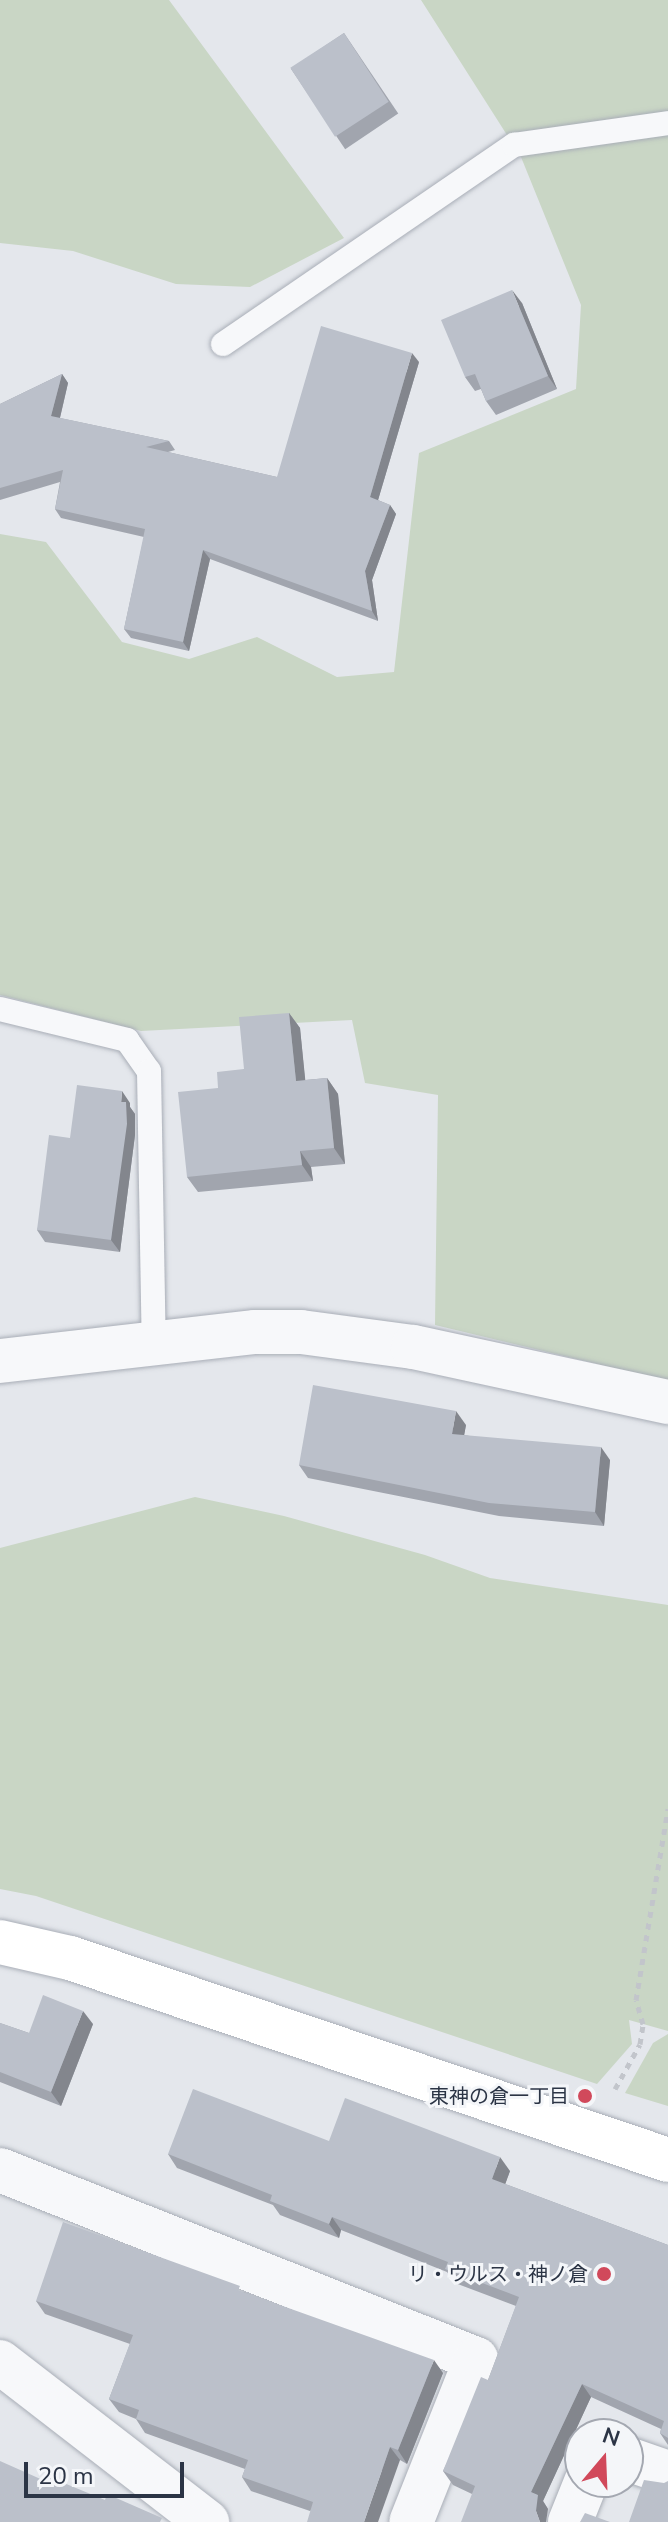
<!DOCTYPE html>
<html>
<head>
<meta charset="utf-8">
<style>
	body { margin:0 }
	#map { position:relative; width:668px; height:2522px; overflow:hidden; background:#e4e7ec; font-family:"Nunito Sans","Noto Sans JP",sans-serif }
	div>[style] { position:absolute }
	[style*='--x'] { left:calc(var(--x)*1px); top:calc(var(--y)*1px); width:calc(var(--w)*1px); rotate:calc(var(--a)*1deg) }
	.green>* { inset:0; background:#c9d6c5 }
	.path>* { height:5px; margin-top:-2.5px; transform-origin:0; background:repeating-linear-gradient(90deg,#c2c5cb 0 6px,transparent 0 12px) }
	.roads { filter:drop-shadow(0 0 2px #a9aeb7) drop-shadow(0 0 2px #a9aeb7) }
	.lane>* { height:24px; margin:-12px; padding:0 12px; transform-origin:12px; border-radius:12px; background:#f7f8fa }
	.street>* { height:44px; margin:-22px; padding:0 22px; transform-origin:22px; border-radius:22px; background:#f7f8fa }
	.secondary>* { height:44px; margin:-22px; padding:0 22px; transform-origin:22px; border-radius:22px; background:#fff }
	.wall>* { inset:0; background:#a1a5ae; transform-origin:0 0 }
	.shaded-wall>* { inset:0; background:#83868d }
	.building>* { inset:0; background:#bbc0ca; transform-origin:0 0 }
	.dots>* { width:22px; height:22px; translate:-50% -50%; box-sizing:border-box; border:4px solid #f4f6f9; border-radius:50% }
	span { translate:-50% -50%; white-space:nowrap; text-align:center; line-height:1.15; -webkit-text-stroke:6px #f4f6f9; paint-order:stroke }
	.poi-label { font-size:20px; color:#2b3445 }
	.right { translate:-100% -50%; text-align:right }
	.north { position:absolute; left:564px; top:2418px; width:80px; height:80px; box-sizing:border-box; background:#f4f6f9; border:2px solid #a4a8b1; border-radius:50%; rotate:19deg; font-size:22px; font-weight:700; line-height:32px; text-align:center; color:#2b3445 }
	.north::after { content:''; display:block; margin:auto; width:28px; height:36px; background:#d1495b; clip-path:polygon(50% 0,100% 100%,50% 72%,0 100%) }
	.scale { position:absolute; left:24px; top:2462px; width:160px; height:36px; box-sizing:border-box; border:4px solid #2b3445; border-top:0; padding-left:10px; font-size:24px; line-height:28px; white-space:nowrap; color:#2b3445; -webkit-text-stroke:6px #f4f6f9; paint-order:stroke }
</style>
</head>
<body>
<div id="map">
	<div class="green">
		<div style="clip-path:polygon(0 0,169px 0,344px 238px,250px 287px,176px 284px,73px 251px,0 243px)"></div>
		<div style="clip-path:polygon(421px 0,668px 0,668px 1381px,435px 1325px,438px 1095px,365px 1083px,352px 1020px,141px 1031px,0 995px,0 534px,46px 542px,122px 642px,189px 659px,257px 637px,337px 677px,394px 672px,419px 453px,576px 389px,581px 305px,521px 157px)"></div>
		<div style="clip-path:polygon(195px 1497px,284px 1516px,425px 1555px,490px 1578px,668px 1605px,668px 2031px,629px 2020px,632px 2044px,597px 2084px,36px 1896px,0 1889px,0 1548px)"></div>
		<div style="clip-path:polygon(668px 2034px,668px 2106px,625px 2093px,653px 2043px)"></div>
	</div>
	<div class="path">
		<div style="--x:615;--y:2089;--w:51;--a:-60.9"></div>
		<div style="--x:640;--y:2044;--w:20;--a:-81"></div>
		<div style="--x:643;--y:2024;--w:25;--a:-106"></div>
		<div style="--x:636;--y:2000;--w:194;--a:-80.5"></div>
	</div>
	<div class="roads">
		<div class="lane">
			<div style="--x:223;--y:344;--w:353;--a:-34.4"></div>
			<div style="--x:514;--y:145;--w:156;--a:-8.1"></div>
			<div style="--x:0;--y:1009;--w:131;--a:13.7"></div>
			<div style="--x:127;--y:1040;--w:38;--a:55"></div>
			<div style="--x:149;--y:1071;--w:273;--a:89"></div>
		</div>
		<div class="street">
			<div style="--x:0;--y:1361;--w:257;--a:-6.5"></div>
			<div style="--x:255;--y:1332;--w:46;--a:0"></div>
			<div style="--x:301;--y:1332;--w:113;--a:7.6"></div>
			<div style="--x:413;--y:1347;--w:261;--a:12.2"></div>
			<div style="--x:0;--y:2170;--w:512;--a:21.66"></div>
			<div style="--x:476;--y:2359;--w:175;--a:111.7"></div>
			<div style="--x:0;--y:2362;--w:262;--a:37.7"></div>
			<div style="--x:628;--y:2459;--w:42;--a:19.3"></div>
			<div style="--x:570;--y:2522;--w:43;--a:-68.2"></div>
		</div>
		<div class="secondary">
			<div style="--x:0;--y:1942;--w:72;--a:12.9"></div>
			<div style="--x:70;--y:1958;--w:631;--a:18.66"></div>
		</div>
	</div>
	<div class="wall">
		<div style="left:344px;top:33px;width:97px;height:64px;rotate:56deg"></div>
		<div style="clip-path:polygon(522px 303px,557px 389px,496px 415px,486px 401px,481px 389px,475px 391px,465px 377px)"></div>
		<div style="clip-path:polygon(419px 362px,378px 500px,390px 505px,396px 514px,372px 580px,378px 621px,210px 559px,189px 651px,131px 638px,124px 629px,144px 537px,61px 518px,55px 509px,60px 482px,0 500px,0 404px,62px 374px,68px 383px,60px 418px,169px 441px,175px 450px,168px 452px,277px 477px)"></div>
		<div style="clip-path:polygon(289px 1013px,300px 1028px,305px 1080px,327px 1078px,338px 1094px,345px 1164px,311px 1167px,313px 1181px,198px 1192px,187px 1177px,218px 1088px,244px 1069px)"></div>
		<div style="clip-path:polygon(130px 1103px,130px 1107px,135px 1114px,135px 1135px,120px 1252px,45px 1242px,37px 1230px,70px 1138px)"></div>
		<div style="clip-path:polygon(466px 1425px,464px 1435px,610px 1460px,604px 1526px,499px 1516px,308px 1478px,299px 1465px)"></div>
		<div style="clip-path:polygon(0 2023px,29px 2033px,93px 2024px,61px 2106px,0 2082px)"></div>
		<div style="clip-path:polygon(329px 2141px,510px 2171px,505px 2184px,668px 2245px,668px 2445px,660px 2433px,661px 2429px,591px 2397px,543px 2501px,548px 2509px,472px 2494px,453px 2485px,443px 2471px,488px 2380px,516px 2306px,455px 2283px,447px 2272px,341px 2230px,339px 2238px,280px 2215px,273px 2205px,177px 2168px,168px 2154px)"></div>
		<div style="clip-path:polygon(244px 2292px,443px 2373px,407px 2464px,400px 2460px,310px 2511px,251px 2491px,242px 2477px,245px 2469px,145px 2433px,136px 2419px,119px 2412px,109px 2399px,130px 2344px,45px 2314px,36px 2301px)"></div>
	</div>
	<div class="shaded-wall">
		<div style="clip-path:polygon(512px 290px,522px 303px,557px 389px,548px 376px)"></div>
		<div style="clip-path:polygon(412px 353px,419px 362px,376px 507px,370px 497px)"></div>
		<div style="clip-path:polygon(62px 374px,68px 383px,58px 426px,51px 416px)"></div>
		<div style="clip-path:polygon(390px 505px,396px 514px,372px 580px,378px 621px,372px 611px,365px 571px)"></div>
		<div style="clip-path:polygon(203px 550px,210px 559px,189px 651px,183px 642px)"></div>
		<div style="clip-path:polygon(289px 1013px,300px 1028px,307px 1097px,296px 1081px)"></div>
		<div style="clip-path:polygon(327px 1078px,338px 1094px,345px 1164px,334px 1148px)"></div>
		<div style="clip-path:polygon(122px 1091px,130px 1103px,130px 1107px,135px 1114px,135px 1135px,120px 1252px,111px 1240px)"></div>
		<div style="clip-path:polygon(300px 1151px,311px 1167px,313px 1181px,302px 1165px)"></div>
		<div style="clip-path:polygon(456px 1411px,466px 1425px,462px 1447px,452px 1434px)"></div>
		<div style="clip-path:polygon(601px 1447px,610px 1460px,604px 1526px,595px 1512px)"></div>
		<div style="clip-path:polygon(83px 2011px,93px 2024px,61px 2106px,51px 2092px)"></div>
		<div style="clip-path:polygon(500px 2157px,510px 2171px,502px 2193px,492px 2179px)"></div>
		<div style="clip-path:polygon(332px 2217px,341px 2230px,339px 2238px,329px 2224px)"></div>
		<div style="clip-path:polygon(434px 2360px,443px 2373px,407px 2464px,398px 2450px)"></div>
		<div style="clip-path:polygon(582px 2384px,591px 2397px,543px 2501px,548px 2509px,546px 2522px,540px 2522px,536px 2511px,531px 2492px)"></div>
		<div style="clip-path:polygon(390px 2447px,400px 2460px,378px 2522px,364px 2522px)"></div>
	</div>
	<div class="building">
		<div style="left:344px;top:33px;width:82px;height:64px;rotate:57deg"></div>
		<div style="clip-path:polygon(512px 290px,548px 376px,486px 401px,475px 374px,465px 377px,441px 320px)"></div>
		<div style="clip-path:polygon(321px 326px,412px 353px,370px 497px,390px 505px,365px 571px,372px 611px,203px 550px,183px 642px,124px 629px,145px 529px,55px 509px,63px 470px,0 488px,0 404px,62px 374px,51px 416px,169px 441px,146px 447px,277px 477px)"></div>
		<div style="clip-path:polygon(289px 1013px,296px 1081px,327px 1078px,334px 1148px,300px 1151px,302px 1165px,187px 1177px,178px 1092px,218px 1088px,217px 1072px,244px 1069px,239px 1017px)"></div>
		<div style="clip-path:polygon(77px 1085px,122px 1091px,121px 1102px,126px 1102px,127px 1124px,111px 1240px,37px 1230px,49px 1135px,70px 1138px)"></div>
		<div style="clip-path:polygon(313px 1385px,456px 1411px,452px 1434px,601px 1447px,595px 1512px,489px 1503px,299px 1465px)"></div>
		<div style="clip-path:polygon(43px 1995px,83px 2011px,51px 2092px,0 2072px,0 2023px,29px 2033px)"></div>
		<div style="clip-path:polygon(193px 2089px,329px 2141px,345px 2098px,500px 2157px,492px 2179px,668px 2245px,668px 2438px,660px 2433px,664px 2421px,582px 2384px,531px 2492px,538px 2495px,536px 2511px,540px 2522px,461px 2522px,475px 2486px,443px 2471px,481px 2377px,488px 2380px,519px 2297px,445px 2269px,448px 2262px,332px 2217px,329px 2224px,270px 2201px,272px 2195px,168px 2154px)"></div>
		<div style="clip-path:polygon(63px 2222px,240px 2286px,238px 2290px,434px 2360px,398px 2450px,390px 2447px,364px 2522px,307px 2522px,313px 2502px,242px 2477px,248px 2460px,136px 2419px,139px 2410px,109px 2399px,133px 2335px,36px 2301px)"></div>
		<div style="clip-path:polygon(0 2461px,45px 2481px,47px 2476px,105px 2500px,107px 2494px,162px 2518px,160px 2522px,0 2522px)"></div>
		<div style="clip-path:polygon(644px 2480px,664px 2483px,668px 2481px,668px 2522px,629px 2522px)"></div>
		<div style="clip-path:polygon(585px 2513px,610px 2522px,580px 2522px)"></div>
	</div>
	<div class="dots">
		<div style="left:585px;top:2096px;background:#d1495b"></div>
		<div style="left:604px;top:2274px;background:#d1495b"></div>
	</div>
	<div class="poi-label">
		<span class="right" style="left:569px;top:2096px">東神の倉一丁目</span>
		<span class="right" style="left:588px;top:2274px">リ・ウルス・神ノ倉</span>
	</div>
	<div class="north">N</div>
	<div class="scale">20 m</div>
</div>
</body>
</html>
